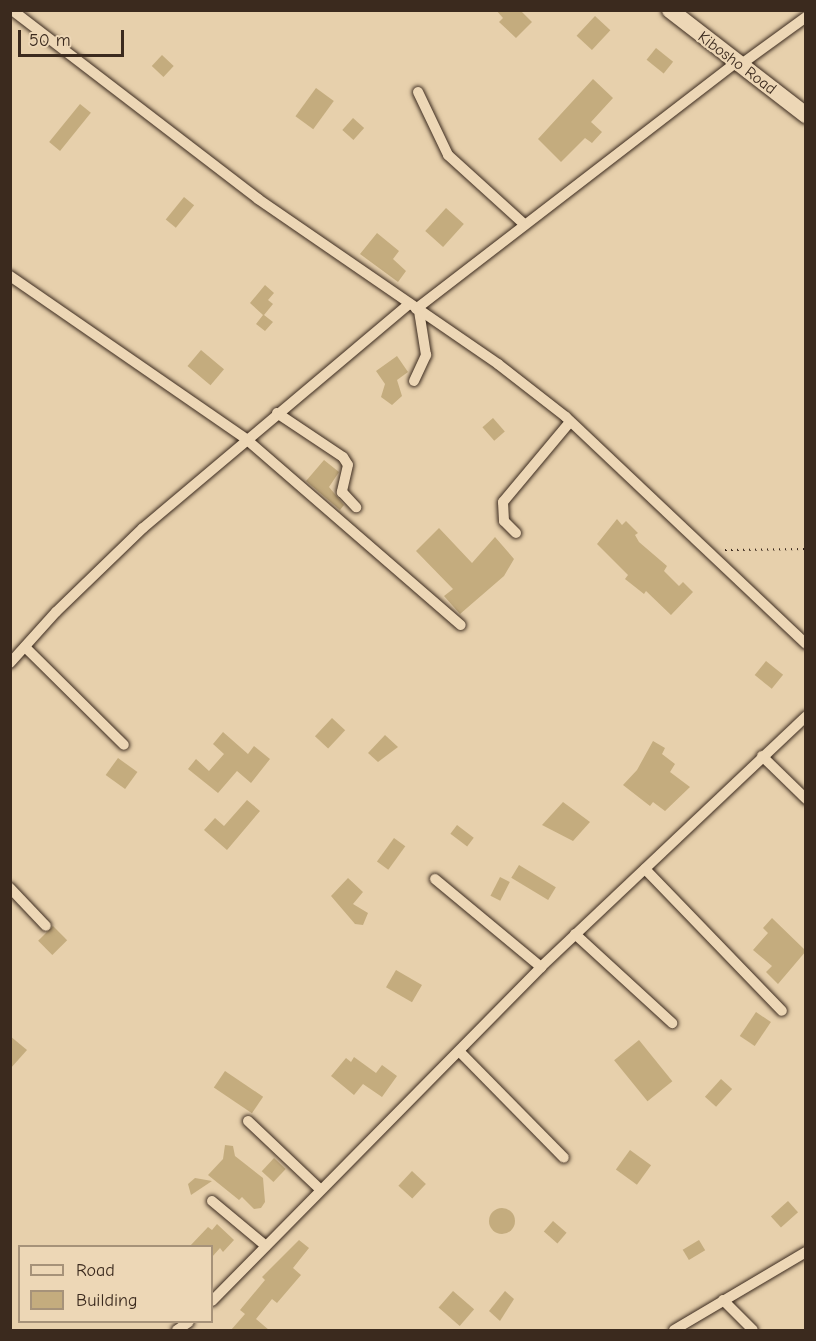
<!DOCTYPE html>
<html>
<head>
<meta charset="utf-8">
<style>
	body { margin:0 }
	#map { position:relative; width:816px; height:1341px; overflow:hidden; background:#e7d0ac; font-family:"Comic Neue",sans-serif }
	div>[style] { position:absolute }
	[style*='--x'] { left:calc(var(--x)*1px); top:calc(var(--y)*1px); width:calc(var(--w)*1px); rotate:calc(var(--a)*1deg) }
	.building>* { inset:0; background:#c4ac7e; transform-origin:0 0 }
	.round { border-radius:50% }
	.path>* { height:2px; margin-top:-1px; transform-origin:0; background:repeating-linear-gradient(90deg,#3b2a1e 0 1.5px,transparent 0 6px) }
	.roads { filter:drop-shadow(0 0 2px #3b2a1e) drop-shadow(0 0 2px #3b2a1e) }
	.street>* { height:10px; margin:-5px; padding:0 5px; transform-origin:5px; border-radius:5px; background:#edd7b6 }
	.secondary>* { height:16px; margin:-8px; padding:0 8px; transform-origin:8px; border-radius:8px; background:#edd7b6 }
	span { translate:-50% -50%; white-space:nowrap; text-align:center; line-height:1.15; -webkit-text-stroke:4.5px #edd7b6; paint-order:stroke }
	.street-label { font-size:16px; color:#3b2a1e }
	.frame { position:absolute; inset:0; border:12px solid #3b2a1e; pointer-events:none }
	.legend { position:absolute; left:18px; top:1245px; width:195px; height:78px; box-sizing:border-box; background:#edd7b6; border:2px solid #a69279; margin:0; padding:8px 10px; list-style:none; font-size:18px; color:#3b2a1e }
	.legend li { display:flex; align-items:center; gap:12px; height:30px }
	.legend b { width:30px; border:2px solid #a69279 }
	.scale { position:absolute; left:18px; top:30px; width:106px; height:27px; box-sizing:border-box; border:3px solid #3b2a1e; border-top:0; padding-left:8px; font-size:18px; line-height:21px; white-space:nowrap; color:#3b2a1e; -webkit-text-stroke:4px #edd7b6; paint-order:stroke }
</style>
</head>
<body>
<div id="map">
	<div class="building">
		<div style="clip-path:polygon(496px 10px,520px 10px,532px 22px,516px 38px,499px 22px,503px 18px)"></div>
		<div style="left:595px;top:16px;width:21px;height:27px;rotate:43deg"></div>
		<div style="left:656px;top:48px;width:22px;height:15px;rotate:39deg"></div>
		<div style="left:162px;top:55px;width:16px;height:15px;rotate:43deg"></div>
		<div style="clip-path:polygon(593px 79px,613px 98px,591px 122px,602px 132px,592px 143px,585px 138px,561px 162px,538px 139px)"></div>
		<div style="left:316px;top:88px;width:22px;height:35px;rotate:36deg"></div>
		<div style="left:80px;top:104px;width:14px;height:49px;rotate:39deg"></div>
		<div style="left:353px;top:118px;width:15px;height:16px;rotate:42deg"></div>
		<div style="left:184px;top:197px;width:13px;height:29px;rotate:39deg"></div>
		<div style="left:446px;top:208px;width:24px;height:31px;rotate:42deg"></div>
		<div style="clip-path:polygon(377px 233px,399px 251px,393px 259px,406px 271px,398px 282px,360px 254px)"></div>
		<div style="clip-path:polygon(265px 285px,274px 293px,268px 300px,273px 304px,264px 315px,273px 322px,265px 331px,256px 324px,263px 315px,250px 303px)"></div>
		<div style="left:201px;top:350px;width:30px;height:21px;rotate:40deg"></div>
		<div style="clip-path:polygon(397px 356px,408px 372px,397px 380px,402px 396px,392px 405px,381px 397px,385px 384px,376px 371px)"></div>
		<div style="left:493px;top:418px;width:18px;height:14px;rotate:49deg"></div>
		<div style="clip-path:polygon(324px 460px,339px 472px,329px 487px,344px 505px,340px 510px,306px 481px)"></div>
		<div style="clip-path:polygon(617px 519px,622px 525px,626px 521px,638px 533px,635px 535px,639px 542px,667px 566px,664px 571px,679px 586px,683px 582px,693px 592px,671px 615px,646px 591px,644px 594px,625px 579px,628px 575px,597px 544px)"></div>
		<div style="clip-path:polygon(439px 528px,472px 563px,495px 537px,514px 559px,504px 576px,460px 614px,444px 596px,453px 589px,416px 551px)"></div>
		<div style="left:766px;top:661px;width:22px;height:18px;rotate:39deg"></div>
		<div style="left:332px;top:718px;width:18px;height:25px;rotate:43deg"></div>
		<div style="clip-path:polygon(223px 732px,248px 754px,254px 746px,270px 759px,251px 783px,237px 771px,218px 793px,188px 769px,196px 759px,209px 771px,224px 754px,213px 744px)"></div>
		<div style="clip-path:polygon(385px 735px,398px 747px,378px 762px,368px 753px)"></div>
		<div style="clip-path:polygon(653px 741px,665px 748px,662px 754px,675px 764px,670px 772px,690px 787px,665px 811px,653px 802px,650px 806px,623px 785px,637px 770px)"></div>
		<div style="left:118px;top:758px;width:24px;height:21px;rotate:36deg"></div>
		<div style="clip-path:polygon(247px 800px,260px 811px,227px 850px,204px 830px,215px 818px,224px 826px)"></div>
		<div style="clip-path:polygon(563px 802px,590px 822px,573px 841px,542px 825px)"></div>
		<div style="left:457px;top:825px;width:21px;height:11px;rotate:37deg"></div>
		<div style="left:394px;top:838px;width:14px;height:29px;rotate:36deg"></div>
		<div style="left:519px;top:865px;width:43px;height:15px;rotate:31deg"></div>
		<div style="left:500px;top:877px;width:11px;height:21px;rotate:27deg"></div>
		<div style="clip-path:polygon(348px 878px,363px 892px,353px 904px,368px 913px,363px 925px,355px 924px,331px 896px)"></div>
		<div style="clip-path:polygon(772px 918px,806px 951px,778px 984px,766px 972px,772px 966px,753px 950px,768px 933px,763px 928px)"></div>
		<div style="left:53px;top:926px;width:20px;height:21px;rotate:45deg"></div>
		<div style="left:396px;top:970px;width:30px;height:20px;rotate:30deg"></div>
		<div style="left:756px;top:1012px;width:18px;height:29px;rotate:34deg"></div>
		<div style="clip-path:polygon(10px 1036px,27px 1050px,10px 1069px)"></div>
		<div style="left:639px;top:1040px;width:53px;height:32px;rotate:51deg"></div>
		<div style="clip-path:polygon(354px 1057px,376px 1073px,382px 1065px,397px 1076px,382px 1097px,363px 1084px,354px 1095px,331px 1076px,346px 1058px,351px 1062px)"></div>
		<div style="left:225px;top:1071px;width:46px;height:20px;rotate:34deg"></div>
		<div style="left:721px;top:1079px;width:15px;height:24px;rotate:42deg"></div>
		<div style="clip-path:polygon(225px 1145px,233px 1146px,235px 1156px,263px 1178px,265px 1202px,261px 1208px,254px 1209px,242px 1197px,239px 1200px,208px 1175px,223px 1159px)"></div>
		<div style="left:630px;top:1150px;width:26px;height:24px;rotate:36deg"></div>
		<div style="left:274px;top:1158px;width:16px;height:18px;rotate:43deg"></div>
		<div style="left:412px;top:1171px;width:19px;height:20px;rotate:43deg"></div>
		<div style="clip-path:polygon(195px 1178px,212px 1181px,191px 1195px,188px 1184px)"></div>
		<div style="left:788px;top:1201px;width:15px;height:23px;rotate:48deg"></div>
		<div class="round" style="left:489px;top:1208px;width:26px;height:26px"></div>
		<div style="left:553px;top:1221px;width:18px;height:14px;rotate:41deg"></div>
		<div style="clip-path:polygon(217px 1224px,234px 1240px,223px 1252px,220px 1248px,212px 1257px,212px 1246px,190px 1246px,208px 1227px,212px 1230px)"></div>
		<div style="clip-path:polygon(299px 1240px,309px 1248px,293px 1268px,301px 1275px,277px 1303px,272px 1299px,256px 1319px,269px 1330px,231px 1330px,245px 1314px,240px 1310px,265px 1280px,262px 1277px)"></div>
		<div style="left:699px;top:1240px;width:12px;height:19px;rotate:59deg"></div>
		<div style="left:453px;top:1291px;width:28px;height:22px;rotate:41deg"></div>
		<div style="clip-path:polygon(505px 1291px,514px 1299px,500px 1321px,489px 1311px)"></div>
	</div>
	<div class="path">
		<div style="--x:725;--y:550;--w:81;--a:-0.7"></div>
	</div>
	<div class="roads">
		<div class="street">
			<div style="--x:12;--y:10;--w:310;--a:37.5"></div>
			<div style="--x:258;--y:199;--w:291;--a:34.5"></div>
			<div style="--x:498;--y:364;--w:86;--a:37.9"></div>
			<div style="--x:566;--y:417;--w:330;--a:43.4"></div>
			<div style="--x:740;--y:65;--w:82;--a:-36"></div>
			<div style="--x:418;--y:92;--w:70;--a:64.5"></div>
			<div style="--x:448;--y:155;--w:103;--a:42.2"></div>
			<div style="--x:10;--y:276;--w:287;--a:34.6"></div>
			<div style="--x:246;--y:439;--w:284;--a:40.9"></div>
			<div style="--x:416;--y:309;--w:405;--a:-37.6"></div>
			<div style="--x:414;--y:381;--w:29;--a:-65"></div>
			<div style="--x:426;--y:355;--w:45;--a:-99"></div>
			<div style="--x:277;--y:413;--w:79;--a:33.7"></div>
			<div style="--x:343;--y:457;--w:9;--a:58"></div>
			<div style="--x:348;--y:465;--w:28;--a:103"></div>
			<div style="--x:342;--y:492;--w:21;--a:47"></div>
			<div style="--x:516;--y:533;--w:17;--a:-135"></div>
			<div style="--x:504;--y:521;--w:19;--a:-93"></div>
			<div style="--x:503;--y:502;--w:104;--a:-50.1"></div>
			<div style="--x:25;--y:647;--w:139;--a:44.7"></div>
			<div style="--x:10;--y:663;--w:69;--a:-48"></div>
			<div style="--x:56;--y:612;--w:121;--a:-44"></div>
			<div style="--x:143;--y:528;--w:348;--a:-40.1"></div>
			<div style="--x:762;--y:756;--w:62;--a:44.3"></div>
			<div style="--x:645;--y:869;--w:197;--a:46"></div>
			<div style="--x:435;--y:879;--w:138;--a:39.7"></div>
			<div style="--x:10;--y:888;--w:52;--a:46.5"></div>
			<div style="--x:575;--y:934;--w:132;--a:42.5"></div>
			<div style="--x:460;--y:1052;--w:148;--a:45.5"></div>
			<div style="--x:248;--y:1121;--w:99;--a:43.4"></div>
			<div style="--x:212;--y:1201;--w:70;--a:39.8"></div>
			<div style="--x:723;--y:1300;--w:42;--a:45"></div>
			<div style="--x:212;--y:1301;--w:469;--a:-45.4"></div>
			<div style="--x:541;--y:967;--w:365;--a:-43.4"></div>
			<div style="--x:177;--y:1330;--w:14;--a:-34"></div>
			<div style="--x:674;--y:1330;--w:153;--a:-30.6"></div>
		</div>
		<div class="secondary">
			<div style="--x:670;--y:10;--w:172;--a:37.7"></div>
		</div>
	</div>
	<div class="street-label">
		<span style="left:737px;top:63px;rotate:37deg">Kibosho Road</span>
	</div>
	<div class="frame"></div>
	<ul class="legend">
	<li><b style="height:8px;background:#edd7b6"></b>Road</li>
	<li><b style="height:16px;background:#c4ac7e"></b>Building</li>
	</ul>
	<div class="scale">50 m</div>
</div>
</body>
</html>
